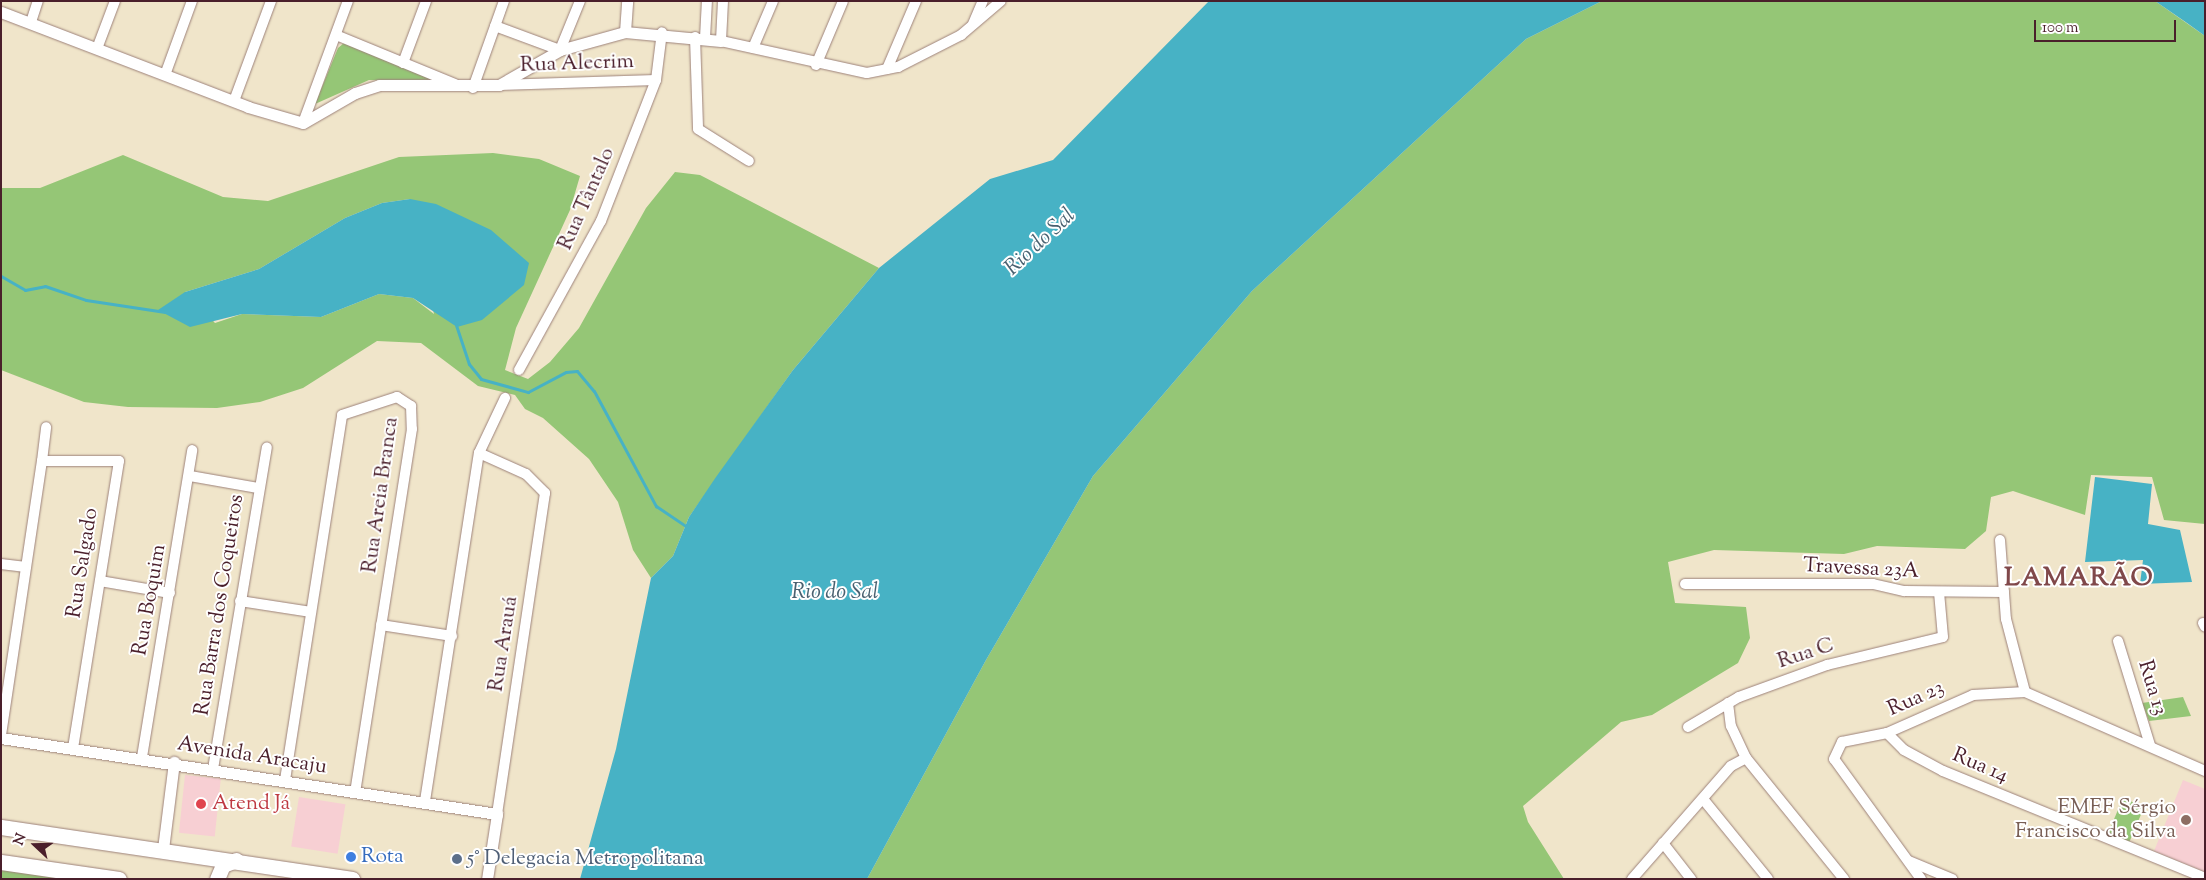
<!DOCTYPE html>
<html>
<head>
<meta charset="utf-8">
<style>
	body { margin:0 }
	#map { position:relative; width:2206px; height:880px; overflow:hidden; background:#f0e5ca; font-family:"Sorts Mill Goudy",serif }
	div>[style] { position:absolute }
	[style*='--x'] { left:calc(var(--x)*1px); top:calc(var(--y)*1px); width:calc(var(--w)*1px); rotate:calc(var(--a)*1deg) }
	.built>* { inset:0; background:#f7cfd3; transform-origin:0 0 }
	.green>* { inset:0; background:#95c676; transform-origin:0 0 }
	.water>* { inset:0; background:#47b2c5 }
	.stream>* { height:3px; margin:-1.5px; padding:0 1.5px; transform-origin:1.5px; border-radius:1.5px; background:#47b2c5 }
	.roads { filter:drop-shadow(0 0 1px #9d827a) drop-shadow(0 0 1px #9d827a) }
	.minor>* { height:10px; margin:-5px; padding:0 5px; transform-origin:5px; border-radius:5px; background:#fff }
	.tertiary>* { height:11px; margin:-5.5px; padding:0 5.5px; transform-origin:5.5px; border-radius:5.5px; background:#fff }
	.primary>* { height:15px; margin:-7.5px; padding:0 7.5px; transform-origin:7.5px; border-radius:7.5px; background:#fff }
	.dots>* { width:14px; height:14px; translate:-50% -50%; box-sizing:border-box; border:2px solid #fff; border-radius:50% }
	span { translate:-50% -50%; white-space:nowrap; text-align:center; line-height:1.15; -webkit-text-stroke:4px #fff; paint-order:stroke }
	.street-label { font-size:21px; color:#4a1f2b }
	.health-label { font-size:21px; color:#be3a42 }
	.left { translate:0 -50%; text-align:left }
	.education-label { font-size:21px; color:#785e54 }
	.right { translate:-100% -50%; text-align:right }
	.shop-label { font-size:21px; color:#366cbe }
	.service-label { font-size:21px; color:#4e5e75 }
	.water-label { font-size:22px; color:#496170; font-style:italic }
	.district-label { font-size:26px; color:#80484a; font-weight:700; letter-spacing:1px }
	.frame { position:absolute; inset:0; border:2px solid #4a1f2b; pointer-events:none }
	.north { position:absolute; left:10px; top:820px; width:50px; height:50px; -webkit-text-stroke:4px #fff; paint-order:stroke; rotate:291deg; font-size:14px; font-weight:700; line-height:20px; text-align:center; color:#4a1f2b }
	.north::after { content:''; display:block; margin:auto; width:18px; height:22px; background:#4a1f2b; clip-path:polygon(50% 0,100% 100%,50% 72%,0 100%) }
	.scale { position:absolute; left:2034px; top:20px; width:142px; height:22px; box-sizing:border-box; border:2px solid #4a1f2b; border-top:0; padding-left:6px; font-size:15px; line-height:18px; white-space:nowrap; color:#4a1f2b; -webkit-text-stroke:4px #fff; paint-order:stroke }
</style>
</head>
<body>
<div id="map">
	<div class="built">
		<div style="left:185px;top:775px;width:36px;height:58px;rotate:6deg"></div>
		<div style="clip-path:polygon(2183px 780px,2205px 789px,2205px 872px,2154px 851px)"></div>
		<div style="left:299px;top:797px;width:47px;height:50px;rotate:9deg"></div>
	</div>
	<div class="green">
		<div style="clip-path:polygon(1602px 1px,2155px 1px,2205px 36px,2205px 524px,2164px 520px,2152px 477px,2091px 475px,2085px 515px,2013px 491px,1991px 497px,1986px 531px,1965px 549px,1877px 546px,1844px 554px,1714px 550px,1668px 562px,1675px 603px,1746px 607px,1750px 638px,1738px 663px,1652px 715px,1621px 722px,1523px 806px,1528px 822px,1564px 879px,867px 879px,986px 660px,1093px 476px,1252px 291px,1526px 39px)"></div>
		<div style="clip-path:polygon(344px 43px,441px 81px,369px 80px,315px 104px,338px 48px)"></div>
		<div style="clip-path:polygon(evenodd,493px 153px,539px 159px,580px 176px,570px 210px,516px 328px,505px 370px,528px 379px,550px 362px,579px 328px,646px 208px,675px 172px,700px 175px,879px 268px,793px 370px,689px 517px,673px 556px,651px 578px,633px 550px,618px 502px,589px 459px,543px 418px,525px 409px,515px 395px,478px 386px,421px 343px,377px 341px,303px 388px,260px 402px,217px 408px,128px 407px,84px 402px,1px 370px,1px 188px,40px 188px,123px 155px,223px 197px,268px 201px,399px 157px,493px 153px,410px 199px,434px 314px,413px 298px,379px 294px,321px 317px,242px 314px,215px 323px,185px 292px,259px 269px,345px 218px,382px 203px,410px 199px)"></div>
		<div style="clip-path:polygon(2183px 697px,2191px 716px,2149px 721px,2142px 703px)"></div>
		<div style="left:2123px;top:798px;width:23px;height:38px;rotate:23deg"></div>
		<div style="clip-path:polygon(1px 867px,79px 879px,1px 879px)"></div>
	</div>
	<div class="water">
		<div style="clip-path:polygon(1209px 1px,1602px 1px,1526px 39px,1252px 291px,1093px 476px,986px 660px,867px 879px,580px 879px,616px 749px,651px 578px,673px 556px,689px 517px,716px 477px,793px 370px,879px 268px,990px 179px,1053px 160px)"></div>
		<div style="clip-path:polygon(2155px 1px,2205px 1px,2205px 36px,2187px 23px)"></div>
		<div style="clip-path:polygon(410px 199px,436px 204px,491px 230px,529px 263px,524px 285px,482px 320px,457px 327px,413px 298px,379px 294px,321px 317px,242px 314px,190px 327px,158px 310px,185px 292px,259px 269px,345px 218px,382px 203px)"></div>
		<div style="clip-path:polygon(2095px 477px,2152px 484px,2148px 524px,2180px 530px,2192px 582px,2140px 584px,2143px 560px,2085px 562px)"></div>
	</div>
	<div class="stream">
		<div style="--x:1;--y:276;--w:28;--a:30"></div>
		<div style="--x:25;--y:290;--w:20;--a:-11"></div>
		<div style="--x:45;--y:286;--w:43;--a:18.9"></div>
		<div style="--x:86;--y:300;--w:80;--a:8.6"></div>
		<div style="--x:456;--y:325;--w:41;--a:71.6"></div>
		<div style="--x:469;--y:364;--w:19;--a:51"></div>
		<div style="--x:481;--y:379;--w:49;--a:15.5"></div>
		<div style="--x:528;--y:392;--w:43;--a:-27.8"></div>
		<div style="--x:566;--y:372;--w:11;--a:-5"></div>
		<div style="--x:577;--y:371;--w:26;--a:50"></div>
		<div style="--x:594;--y:391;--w:131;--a:61.7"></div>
		<div style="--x:656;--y:506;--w:36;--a:34"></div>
	</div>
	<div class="roads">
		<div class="minor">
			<div style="--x:723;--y:1;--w:40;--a:92.9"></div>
			<div style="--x:721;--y:41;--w:149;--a:12.4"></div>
			<div style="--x:867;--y:73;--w:32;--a:-11"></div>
			<div style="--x:898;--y:67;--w:71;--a:-26.9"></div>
			<div style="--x:961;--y:35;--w:52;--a:-40.4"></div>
			<div style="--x:31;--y:22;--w:22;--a:-72"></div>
			<div style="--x:973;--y:24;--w:25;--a:-67"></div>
			<div style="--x:495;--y:26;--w:69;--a:20.3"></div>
			<div style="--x:560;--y:50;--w:53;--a:-67.8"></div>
			<div style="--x:336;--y:35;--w:129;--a:22.4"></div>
			<div style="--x:695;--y:37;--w:92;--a:88.1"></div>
			<div style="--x:698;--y:129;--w:60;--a:32.1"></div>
			<div style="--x:705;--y:38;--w:37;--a:-87"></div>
			<div style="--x:98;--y:46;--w:48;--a:-69.3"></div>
			<div style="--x:753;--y:48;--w:51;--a:-66.9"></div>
			<div style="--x:403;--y:63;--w:66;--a:-69.6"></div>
			<div style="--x:816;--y:65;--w:69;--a:-67.1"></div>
			<div style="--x:887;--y:69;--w:74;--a:-66.9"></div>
			<div style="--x:165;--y:75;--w:79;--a:-70"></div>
			<div style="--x:499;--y:85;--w:157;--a:-1.8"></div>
			<div style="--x:473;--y:88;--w:92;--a:-70.4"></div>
			<div style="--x:234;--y:101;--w:107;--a:-69.7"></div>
			<div style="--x:303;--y:123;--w:130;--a:-69.8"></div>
			<div style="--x:519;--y:370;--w:170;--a:-61.2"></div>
			<div style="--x:601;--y:221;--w:151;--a:-68.7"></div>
			<div style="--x:656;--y:80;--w:48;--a:-82.9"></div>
			<div style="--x:479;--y:453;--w:51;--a:24.1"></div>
			<div style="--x:526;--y:474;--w:27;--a:45"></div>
			<div style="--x:545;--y:493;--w:325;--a:98.5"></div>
			<div style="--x:42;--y:461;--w:34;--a:-83"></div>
			<div style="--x:190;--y:476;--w:69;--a:10"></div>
			<div style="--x:2000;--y:540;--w:79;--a:85.7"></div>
			<div style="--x:2006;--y:619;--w:75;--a:75.4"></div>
			<div style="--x:1;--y:564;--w:25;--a:7"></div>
			<div style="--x:100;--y:581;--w:71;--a:9.7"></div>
			<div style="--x:1685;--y:584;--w:188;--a:0"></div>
			<div style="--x:1873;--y:584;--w:32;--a:13"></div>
			<div style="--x:1904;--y:591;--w:100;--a:0.6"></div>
			<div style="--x:240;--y:601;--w:72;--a:8.8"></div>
			<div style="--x:2203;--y:623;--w:4;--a:63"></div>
			<div style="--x:381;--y:625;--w:72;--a:8.8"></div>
			<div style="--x:2118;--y:641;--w:109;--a:72.9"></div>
			<div style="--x:1728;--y:703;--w:23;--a:83"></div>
			<div style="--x:1731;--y:726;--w:35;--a:65"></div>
			<div style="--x:1746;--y:758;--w:156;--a:51"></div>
			<div style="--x:1688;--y:727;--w:59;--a:-30.5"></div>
			<div style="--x:1739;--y:697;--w:94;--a:-20"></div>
			<div style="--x:1827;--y:665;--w:119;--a:-13.6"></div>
			<div style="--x:1943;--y:637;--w:45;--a:-95.1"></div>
			<div style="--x:1887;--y:733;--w:24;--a:45"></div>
			<div style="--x:1904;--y:750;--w:44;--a:28.3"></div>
			<div style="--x:1943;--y:771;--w:283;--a:22.2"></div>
			<div style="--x:1;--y:735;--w:277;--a:-81.5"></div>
			<div style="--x:42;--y:461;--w:77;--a:0"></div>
			<div style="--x:119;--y:461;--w:291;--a:99.1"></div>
			<div style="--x:142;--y:757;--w:311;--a:-80.7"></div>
			<div style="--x:213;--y:769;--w:326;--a:-80.5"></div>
			<div style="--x:285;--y:780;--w:369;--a:-81.1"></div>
			<div style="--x:342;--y:415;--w:58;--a:-18.1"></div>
			<div style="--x:397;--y:397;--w:17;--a:33"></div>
			<div style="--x:411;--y:406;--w:23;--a:88"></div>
			<div style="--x:412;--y:429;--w:367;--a:98.9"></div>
			<div style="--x:1703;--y:799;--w:103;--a:50.9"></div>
			<div style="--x:425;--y:801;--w:352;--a:-81.2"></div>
			<div style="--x:479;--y:453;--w:61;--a:-64.7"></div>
			<div style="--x:1663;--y:843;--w:46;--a:52.1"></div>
			<div style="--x:1909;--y:861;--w:47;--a:22.7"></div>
			<div style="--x:1632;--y:879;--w:150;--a:-48.8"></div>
			<div style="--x:1731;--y:766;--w:17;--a:-28"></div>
			<div style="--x:1921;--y:879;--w:148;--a:-125.9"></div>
			<div style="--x:1834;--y:759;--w:19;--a:-65"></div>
			<div style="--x:1842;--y:742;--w:46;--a:-11.3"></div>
			<div style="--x:1887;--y:733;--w:94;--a:-23.8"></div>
			<div style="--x:1973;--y:695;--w:52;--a:-3.3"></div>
			<div style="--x:2025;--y:692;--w:197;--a:23.7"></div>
		</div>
		<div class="tertiary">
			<div style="--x:1;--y:12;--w:265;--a:21"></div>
			<div style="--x:248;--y:107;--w:57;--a:16.2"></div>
			<div style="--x:303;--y:123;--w:60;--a:-30"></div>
			<div style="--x:355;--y:93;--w:25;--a:-18"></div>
			<div style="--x:379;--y:85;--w:120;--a:0"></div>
			<div style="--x:499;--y:85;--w:70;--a:-29.8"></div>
			<div style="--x:560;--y:50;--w:67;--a:-15.5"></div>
			<div style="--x:625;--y:32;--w:96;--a:5.4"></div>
			<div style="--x:625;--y:32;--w:31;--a:-86"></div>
			<div style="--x:1;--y:738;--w:502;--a:8.71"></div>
			<div style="--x:497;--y:814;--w:66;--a:98.7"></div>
			<div style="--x:163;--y:849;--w:88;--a:-82.8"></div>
		</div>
		<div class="primary">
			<div style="--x:1;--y:827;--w:355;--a:8.4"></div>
			<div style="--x:1;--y:862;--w:119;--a:8.2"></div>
			<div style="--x:217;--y:879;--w:15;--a:-67"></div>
			<div style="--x:223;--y:865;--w:14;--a:-21"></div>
		</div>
	</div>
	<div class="dots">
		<div style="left:201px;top:804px;background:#e0444e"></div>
		<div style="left:2186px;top:820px;background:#8d6e63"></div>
		<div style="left:351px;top:857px;background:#3f7fe0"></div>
		<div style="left:457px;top:859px;background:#5c6f8a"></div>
	</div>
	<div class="street-label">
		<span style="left:577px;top:64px;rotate:-2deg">Rua Alecrim</span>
		<span style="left:587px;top:199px;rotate:-66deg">Rua Tântalo</span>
		<span style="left:381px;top:495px;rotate:-82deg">Rua Areia Branca</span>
		<span style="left:83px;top:563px;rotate:-81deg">Rua Salgado</span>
		<span style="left:1861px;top:569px;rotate:3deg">Travessa 23A</span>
		<span style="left:150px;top:600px;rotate:-80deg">Rua Boquim</span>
		<span style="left:220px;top:605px;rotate:-81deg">Rua Barra dos Coqueiros</span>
		<span style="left:504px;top:644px;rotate:-81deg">Rua Arauá</span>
		<span style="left:1806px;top:654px;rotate:-18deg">Rua C</span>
		<span style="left:2152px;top:688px;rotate:73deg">Rua 13</span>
		<span style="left:1916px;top:699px;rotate:-24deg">Rua 23</span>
		<span style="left:252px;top:756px;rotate:9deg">Avenida Aracaju</span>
		<span style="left:1980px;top:766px;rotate:23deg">Rua 14</span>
	</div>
	<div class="health-label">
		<span class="left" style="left:212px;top:804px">Atend Já</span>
	</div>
	<div class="education-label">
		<span class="right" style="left:2176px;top:820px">EMEF Sérgio<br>Francisco da Silva</span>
	</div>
	<div class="shop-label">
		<span class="left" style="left:361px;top:857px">Rota</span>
	</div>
	<div class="service-label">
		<span class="left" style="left:467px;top:859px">5° Delegacia Metropolitana</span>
	</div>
	<div class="water-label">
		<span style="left:1041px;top:243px;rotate:-43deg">Rio do Sal</span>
		<span style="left:835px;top:594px">Rio do Sal</span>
	</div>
	<div class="district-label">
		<span style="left:2079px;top:579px">LAMARÃO</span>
	</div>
	<div class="frame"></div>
	<div class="north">N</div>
	<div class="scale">100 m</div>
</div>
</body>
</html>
